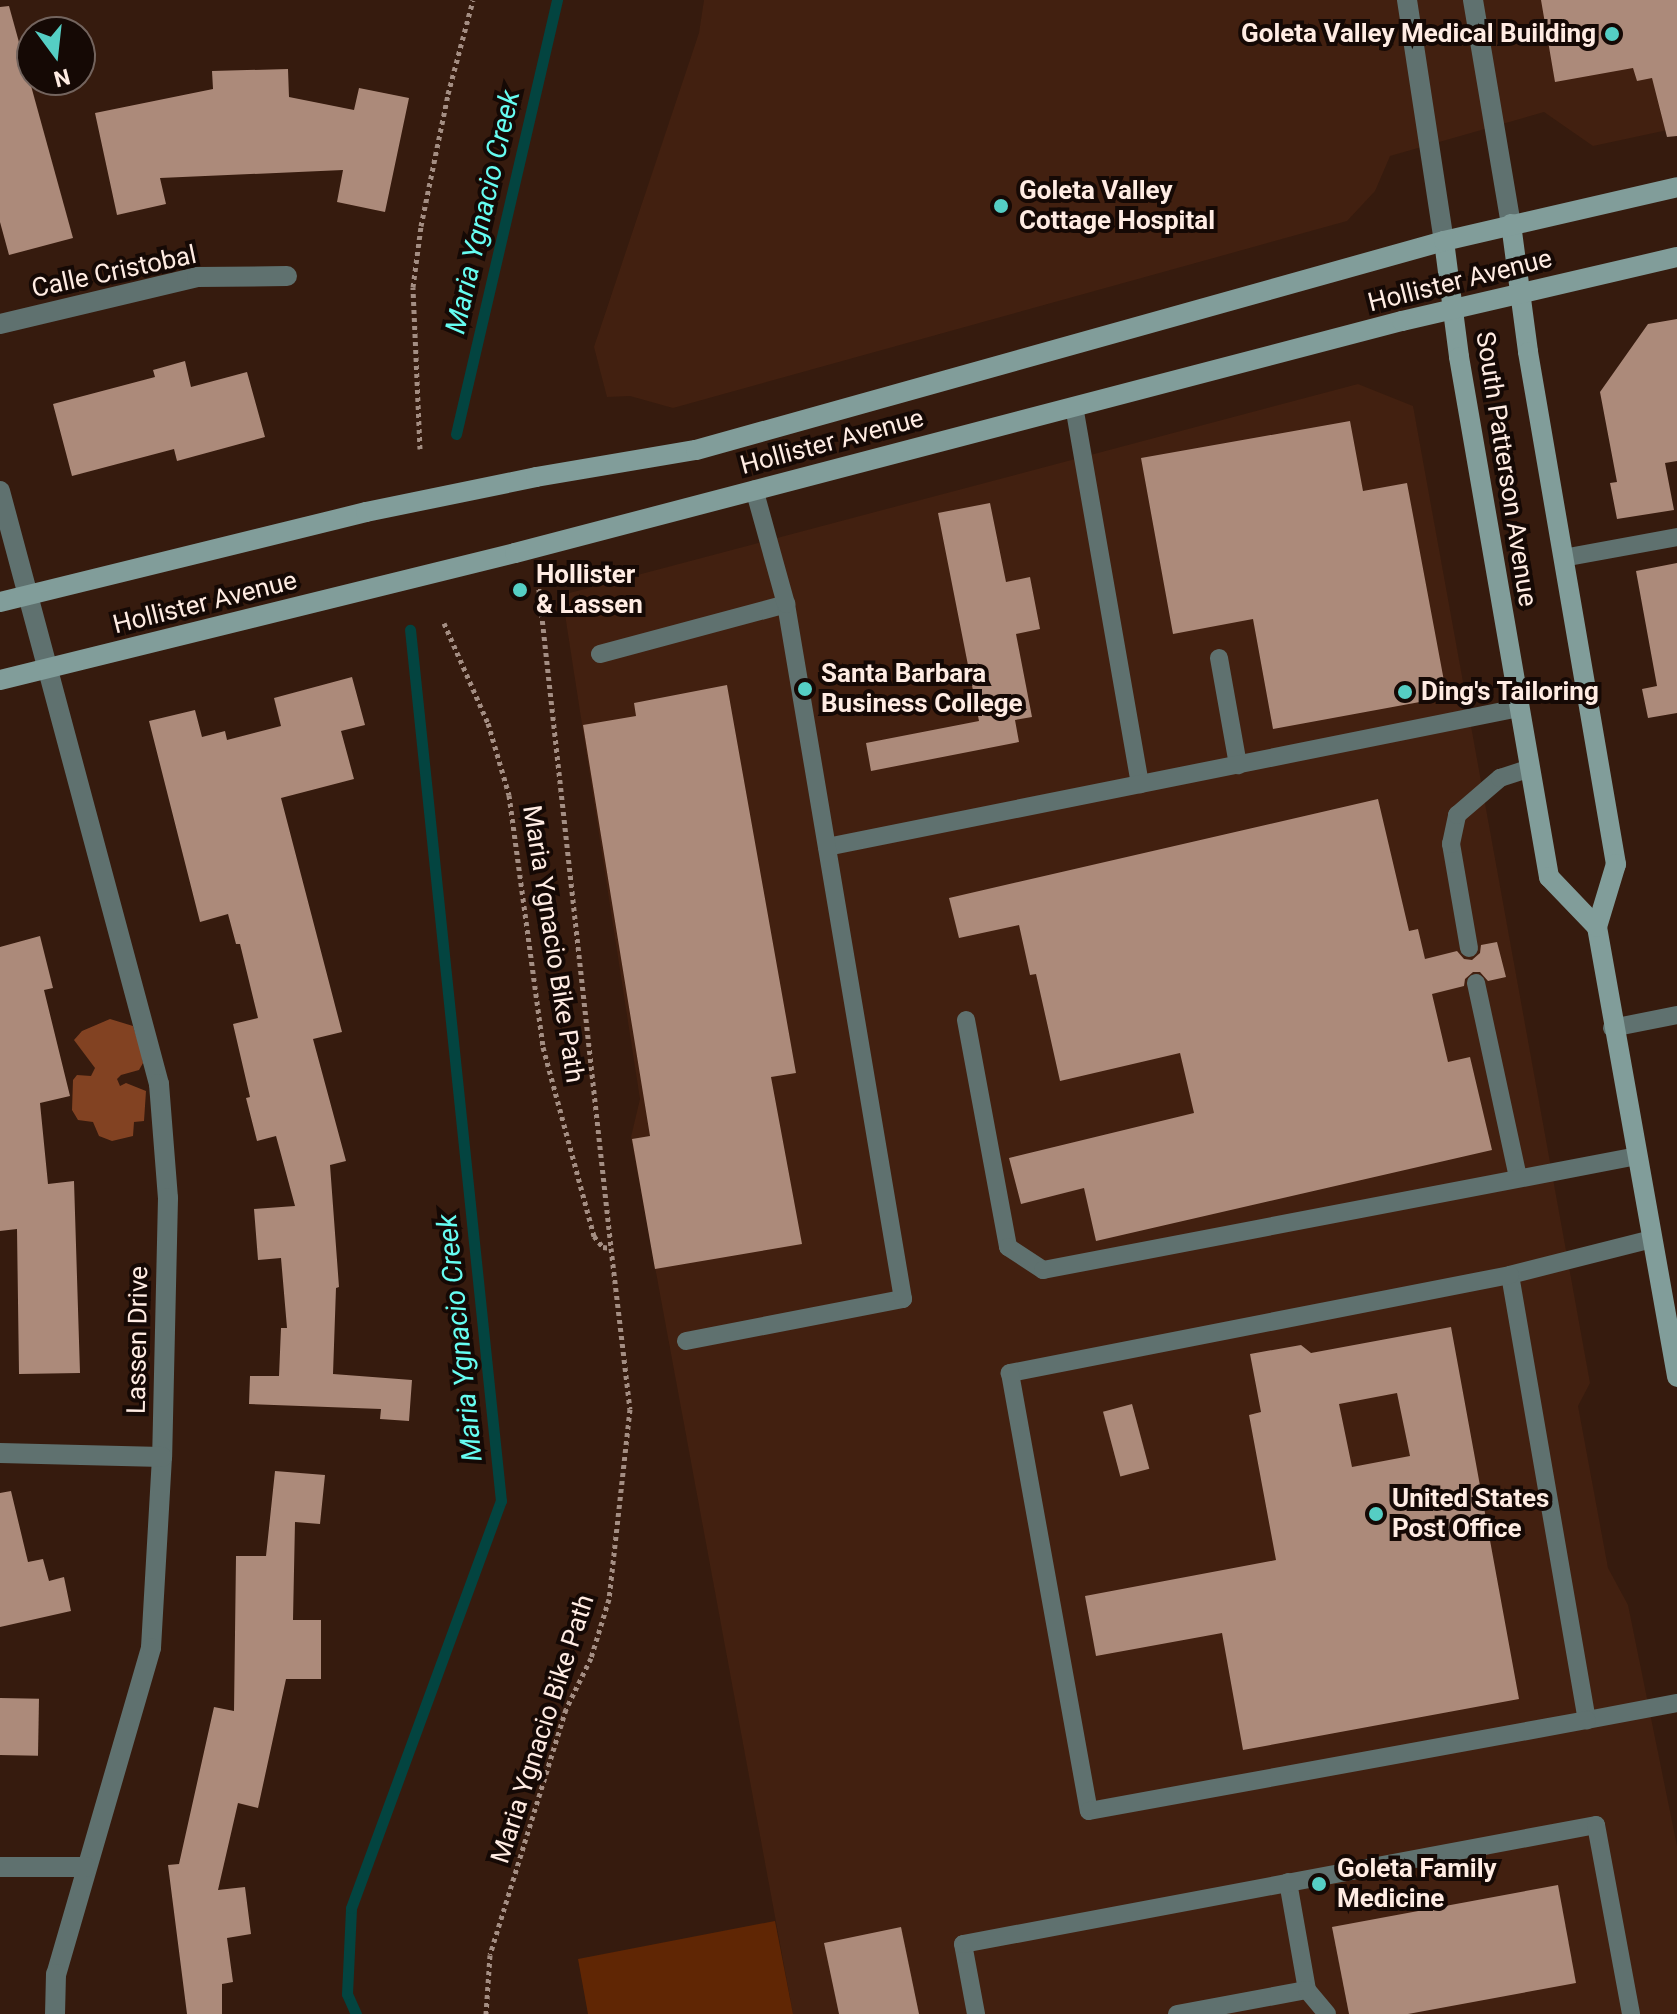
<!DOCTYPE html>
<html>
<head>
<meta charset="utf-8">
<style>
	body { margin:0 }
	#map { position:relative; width:1677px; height:2014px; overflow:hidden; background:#361b0e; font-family:Roboto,sans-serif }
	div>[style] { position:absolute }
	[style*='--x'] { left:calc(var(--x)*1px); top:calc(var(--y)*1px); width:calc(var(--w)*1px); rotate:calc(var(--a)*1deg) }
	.built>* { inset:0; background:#422010 }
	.green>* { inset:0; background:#602604 }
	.forest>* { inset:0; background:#824222 }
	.stream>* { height:11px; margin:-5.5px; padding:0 5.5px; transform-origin:5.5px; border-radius:5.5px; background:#034440 }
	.building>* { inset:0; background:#ac8a7a; transform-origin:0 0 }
	.path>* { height:5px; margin-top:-2.5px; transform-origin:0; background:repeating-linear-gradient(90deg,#a48e83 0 4px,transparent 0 8px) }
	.service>* { height:18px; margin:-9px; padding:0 9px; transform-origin:9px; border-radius:9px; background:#5f716f }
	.minor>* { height:20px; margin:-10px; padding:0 10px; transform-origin:10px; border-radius:10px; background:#5f716f }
	.tertiary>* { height:20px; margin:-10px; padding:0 10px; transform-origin:10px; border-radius:10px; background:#5f716f }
	.secondary>* { height:20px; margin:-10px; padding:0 10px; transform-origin:10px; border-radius:10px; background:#819d9a }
	.dots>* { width:22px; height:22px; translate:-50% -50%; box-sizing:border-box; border:4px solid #150905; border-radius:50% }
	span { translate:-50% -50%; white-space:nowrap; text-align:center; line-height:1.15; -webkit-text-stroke:8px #150905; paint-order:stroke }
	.poi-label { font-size:26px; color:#ffece3; font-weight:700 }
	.right { translate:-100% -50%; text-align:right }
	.left { translate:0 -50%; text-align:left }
	.street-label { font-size:26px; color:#ffece3 }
	.water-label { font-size:28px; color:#66fdf2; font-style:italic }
	.north { position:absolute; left:16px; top:16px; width:80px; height:80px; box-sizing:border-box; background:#150905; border:2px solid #73645e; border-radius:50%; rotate:165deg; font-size:22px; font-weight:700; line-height:32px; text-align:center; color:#ffece3 }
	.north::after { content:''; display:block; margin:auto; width:28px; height:36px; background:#55cec4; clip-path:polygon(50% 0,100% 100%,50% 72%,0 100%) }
</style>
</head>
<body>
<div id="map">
	<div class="built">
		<div style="clip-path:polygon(704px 0,1677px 0,1677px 128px,1593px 146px,1544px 112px,1390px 156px,1375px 191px,1347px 221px,673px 408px,630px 396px,607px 397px,594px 347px,699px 33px)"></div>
		<div style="clip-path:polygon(1358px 384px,1413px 406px,1590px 1383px,1578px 1406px,1608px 1568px,1628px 1605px,1677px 1846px,1677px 2014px,793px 2014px,631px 1137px,640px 1099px,562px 595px)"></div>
	</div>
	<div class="green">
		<div style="clip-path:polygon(775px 1921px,793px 2014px,588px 2014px,578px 1959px)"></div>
	</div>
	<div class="forest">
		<div style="clip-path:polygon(110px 1019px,133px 1026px,141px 1050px,143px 1063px,139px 1070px,121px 1075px,117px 1079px,120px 1086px,126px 1083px,146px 1091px,144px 1121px,134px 1122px,133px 1136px,112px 1141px,99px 1136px,93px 1122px,78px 1120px,72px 1110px,73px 1080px,77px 1075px,91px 1076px,95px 1068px,74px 1040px,82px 1031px)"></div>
	</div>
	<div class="stream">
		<div style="--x:456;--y:434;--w:446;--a:-76.9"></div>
		<div style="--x:356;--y:2014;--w:22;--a:-114"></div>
		<div style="--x:347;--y:1994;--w:86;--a:-87.3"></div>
		<div style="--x:351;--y:1908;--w:434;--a:-69.8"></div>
		<div style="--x:501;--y:1501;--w:876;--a:-95.96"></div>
	</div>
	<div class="building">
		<div style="clip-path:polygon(1541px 0,1677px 0,1677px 136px,1667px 137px,1652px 78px,1637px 81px,1633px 68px,1555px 82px)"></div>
		<div style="clip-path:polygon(9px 6px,73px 238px,9px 255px,0 222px,0 7px)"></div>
		<div style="clip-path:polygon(288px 69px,289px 97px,354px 110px,359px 88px,409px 98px,385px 212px,337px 202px,343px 170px,160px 178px,166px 204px,117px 215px,95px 113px,213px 89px,212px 71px)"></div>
		<div style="clip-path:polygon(1677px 319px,1677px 461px,1665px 463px,1674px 510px,1617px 519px,1610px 483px,1617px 482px,1600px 392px,1648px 324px)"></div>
		<div style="clip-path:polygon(185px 361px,191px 387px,247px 372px,265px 437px,177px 461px,174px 449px,72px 476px,53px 404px,155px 377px,153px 370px)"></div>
		<div style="clip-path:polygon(1350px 421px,1363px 491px,1407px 483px,1447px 697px,1273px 729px,1253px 619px,1173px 634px,1141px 458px)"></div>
		<div style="clip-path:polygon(990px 503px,1006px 582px,1030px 577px,1040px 629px,1016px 634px,1032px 717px,1015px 720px,1019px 742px,871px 771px,866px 743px,979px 721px,938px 513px)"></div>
		<div style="clip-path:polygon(1677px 563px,1677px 713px,1648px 718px,1642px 689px,1657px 686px,1636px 571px)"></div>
		<div style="clip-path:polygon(352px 677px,365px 725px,341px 731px,354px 779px,281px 798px,342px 1032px,313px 1039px,346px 1161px,330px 1165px,339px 1287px,336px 1288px,333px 1374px,412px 1380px,409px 1421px,380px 1419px,381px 1409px,249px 1404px,250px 1376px,279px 1376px,281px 1328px,287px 1328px,281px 1258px,258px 1260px,254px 1209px,295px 1206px,276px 1136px,257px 1141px,246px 1098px,250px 1097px,233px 1024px,258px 1018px,240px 944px,236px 944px,228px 914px,200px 922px,149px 721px,195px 710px,202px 737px,225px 731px,227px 740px,281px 726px,274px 698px)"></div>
		<div style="clip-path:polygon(727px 685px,796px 1073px,771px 1077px,802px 1244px,655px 1269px,632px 1139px,650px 1136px,583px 725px,636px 716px,634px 703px)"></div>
		<div style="clip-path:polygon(1378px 799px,1409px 931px,1418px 929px,1425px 959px,1457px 951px,1464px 959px,1472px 960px,1480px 953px,1481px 945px,1497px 942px,1506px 977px,1488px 981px,1480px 972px,1473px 972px,1465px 979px,1464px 986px,1432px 994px,1448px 1062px,1470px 1057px,1492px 1150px,1096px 1241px,1084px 1188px,1021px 1204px,1009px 1158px,1194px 1113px,1180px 1053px,1060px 1081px,1036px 974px,1030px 975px,1019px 925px,959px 938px,949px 898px)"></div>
		<div style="clip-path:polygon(40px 936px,53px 988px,44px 990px,70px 1096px,40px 1103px,48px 1184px,74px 1181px,80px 1373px,19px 1374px,17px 1229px,0 1231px,0 947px)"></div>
		<div style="clip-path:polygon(evenodd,1451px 1327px,1519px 1699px,1243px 1750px,1222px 1633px,1096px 1656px,1085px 1596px,1276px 1560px,1249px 1415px,1261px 1412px,1250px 1354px,1301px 1345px,1311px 1353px,1451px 1327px,1397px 1393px,1410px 1456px,1352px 1467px,1339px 1404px,1397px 1393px)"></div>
		<div style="left:1132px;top:1404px;width:67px;height:30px;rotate:75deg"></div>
		<div style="clip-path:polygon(275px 1471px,325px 1475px,320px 1524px,295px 1522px,293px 1620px,321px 1620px,321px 1679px,286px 1679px,258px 1808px,238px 1803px,218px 1890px,245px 1887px,251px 1934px,227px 1938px,233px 1982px,222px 1984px,222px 2014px,187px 2014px,168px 1865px,179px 1864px,214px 1707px,234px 1711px,236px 1556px,266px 1556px)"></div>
		<div style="clip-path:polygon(11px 1491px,28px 1562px,43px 1559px,49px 1581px,64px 1577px,71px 1611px,0 1627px,0 1493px)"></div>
		<div style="left:0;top:1698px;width:39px;height:57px;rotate:1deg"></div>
		<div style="clip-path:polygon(1558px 1885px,1576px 1983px,1408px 2014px,1349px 2014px,1332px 1927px)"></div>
		<div style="clip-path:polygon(901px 1927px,919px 2014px,839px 2014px,824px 1943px)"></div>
	</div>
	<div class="path">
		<div style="--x:420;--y:449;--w:162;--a:-92.5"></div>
		<div style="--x:413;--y:287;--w:62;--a:-82.5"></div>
		<div style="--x:421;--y:226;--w:135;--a:-78.4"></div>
		<div style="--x:448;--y:94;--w:97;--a:-75.1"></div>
		<div style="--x:538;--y:581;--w:671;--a:83.75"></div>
		<div style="--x:444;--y:623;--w:109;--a:66.3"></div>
		<div style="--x:488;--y:723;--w:75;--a:73.7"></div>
		<div style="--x:509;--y:795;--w:254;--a:82.3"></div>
		<div style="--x:543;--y:1047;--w:196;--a:74.9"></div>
		<div style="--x:594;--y:1236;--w:14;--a:51"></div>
		<div style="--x:603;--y:1247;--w:8;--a:7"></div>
		<div style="--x:611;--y:1248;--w:162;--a:83.3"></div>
		<div style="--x:630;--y:1409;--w:191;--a:96.3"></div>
		<div style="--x:609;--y:1599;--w:62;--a:107"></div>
		<div style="--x:591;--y:1658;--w:57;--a:116.1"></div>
		<div style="--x:566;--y:1709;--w:257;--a:107.2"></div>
		<div style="--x:490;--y:1955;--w:59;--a:93.9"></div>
	</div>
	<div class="service">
		<div style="--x:1074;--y:406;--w:384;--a:80.1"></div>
		<div style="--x:1563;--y:558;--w:116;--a:-10.4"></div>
		<div style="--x:600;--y:654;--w:193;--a:-15"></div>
		<div style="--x:1219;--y:658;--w:109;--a:79.9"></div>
		<div style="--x:827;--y:847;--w:706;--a:-11.36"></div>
		<div style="--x:1469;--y:948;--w:106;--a:-99.8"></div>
		<div style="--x:1451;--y:844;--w:30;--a:-78"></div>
		<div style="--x:1457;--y:815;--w:57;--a:-40.7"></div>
		<div style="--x:1500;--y:778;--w:32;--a:-18"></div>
		<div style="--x:1476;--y:983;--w:199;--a:77.8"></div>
		<div style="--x:966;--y:1020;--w:231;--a:79.5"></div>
		<div style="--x:1008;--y:1247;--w:42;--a:33.3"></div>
		<div style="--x:1043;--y:1270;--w:605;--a:-10.86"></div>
		<div style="--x:1612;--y:1028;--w:66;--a:-11.3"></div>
		<div style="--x:1652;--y:1239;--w:146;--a:165.8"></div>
		<div style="--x:1510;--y:1275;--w:452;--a:80.2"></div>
		<div style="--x:1587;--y:1720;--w:92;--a:-10.7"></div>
		<div style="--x:1510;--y:1275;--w:510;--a:168.91"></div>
		<div style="--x:1010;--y:1373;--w:445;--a:79.8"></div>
		<div style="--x:1089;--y:1811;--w:506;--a:-10.36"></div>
		<div style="--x:686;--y:1341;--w:221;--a:-11"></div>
		<div style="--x:903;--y:1299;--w:705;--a:-99.56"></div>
		<div style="--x:786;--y:604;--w:119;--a:-105.5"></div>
		<div style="--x:1288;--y:1882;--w:110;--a:80"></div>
		<div style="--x:976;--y:2014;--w:71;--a:-100.5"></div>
		<div style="--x:963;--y:1944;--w:644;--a:-10.65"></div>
		<div style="--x:1596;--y:1825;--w:192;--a:79.5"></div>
		<div style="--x:1177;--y:2014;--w:132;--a:-10.5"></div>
		<div style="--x:1307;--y:1990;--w:31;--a:50"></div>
	</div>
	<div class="minor">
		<div style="--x:0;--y:324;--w:203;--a:-13.4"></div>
		<div style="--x:197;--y:277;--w:90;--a:-0.6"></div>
		<div style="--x:0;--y:491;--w:614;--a:74.99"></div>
		<div style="--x:159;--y:1084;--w:114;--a:85.5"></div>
		<div style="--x:168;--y:1198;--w:259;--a:91.3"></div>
		<div style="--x:162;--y:1457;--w:191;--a:93.3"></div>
		<div style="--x:151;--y:1648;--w:340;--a:106.2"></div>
		<div style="--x:56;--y:1974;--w:40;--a:91.4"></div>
		<div style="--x:0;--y:1453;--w:162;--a:1.4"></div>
		<div style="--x:0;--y:1867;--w:86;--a:0"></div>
	</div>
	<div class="tertiary">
		<div style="--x:1407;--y:0;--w:244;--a:81.3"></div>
		<div style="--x:1473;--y:0;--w:227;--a:80.4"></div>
	</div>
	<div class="secondary">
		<div style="--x:1511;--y:224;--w:129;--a:82.4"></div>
		<div style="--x:1528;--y:352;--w:520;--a:80.25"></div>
		<div style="--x:1616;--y:864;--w:66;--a:106.8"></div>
		<div style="--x:1597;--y:927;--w:457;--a:79.9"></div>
		<div style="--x:1444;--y:241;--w:117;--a:82.6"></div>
		<div style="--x:1459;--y:357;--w:528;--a:80.18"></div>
		<div style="--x:1549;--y:877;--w:69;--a:46.2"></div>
		<div style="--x:0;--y:602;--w:377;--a:-13.8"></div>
		<div style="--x:366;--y:512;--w:174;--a:-11.6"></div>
		<div style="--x:536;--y:477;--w:162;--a:-9.6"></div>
		<div style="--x:696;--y:450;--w:777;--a:-15.61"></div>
		<div style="--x:1444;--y:241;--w:239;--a:-13"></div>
		<div style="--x:0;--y:680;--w:530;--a:-13.85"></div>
		<div style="--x:515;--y:553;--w:917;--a:-14.66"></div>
		<div style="--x:1402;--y:321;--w:282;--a:-13.1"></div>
	</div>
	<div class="dots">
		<div style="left:1612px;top:34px;background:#55cec4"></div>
		<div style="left:1001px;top:206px;background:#55cec4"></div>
		<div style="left:520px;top:590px;background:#55cec4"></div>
		<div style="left:805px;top:689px;background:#55cec4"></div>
		<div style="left:1405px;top:692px;background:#55cec4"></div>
		<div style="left:1376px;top:1514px;background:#55cec4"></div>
		<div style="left:1319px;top:1884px;background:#55cec4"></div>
	</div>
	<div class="poi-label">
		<span class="right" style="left:1596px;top:34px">Goleta Valley Medical Building</span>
		<span class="left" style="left:1019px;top:206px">Goleta Valley<br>Cottage Hospital</span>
		<span class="left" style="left:536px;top:590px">Hollister<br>&amp; Lassen</span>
		<span class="left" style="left:821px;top:689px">Santa Barbara<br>Business College</span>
		<span class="left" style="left:1421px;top:692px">Ding's Tailoring</span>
		<span class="left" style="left:1392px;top:1514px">United States<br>Post Office</span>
		<span class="left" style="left:1337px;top:1884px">Goleta Family<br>Medicine</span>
	</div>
	<div class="street-label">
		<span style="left:114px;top:272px;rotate:-12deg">Calle Cristobal</span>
		<span style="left:1460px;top:281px;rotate:-14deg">Hollister Avenue</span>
		<span style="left:832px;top:442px;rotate:-15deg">Hollister Avenue</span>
		<span style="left:1506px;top:469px;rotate:81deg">South Patterson Avenue</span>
		<span style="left:205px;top:603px;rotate:-14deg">Hollister Avenue</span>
		<span style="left:553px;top:944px;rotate:81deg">Maria Ygnacio Bike Path</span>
		<span style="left:138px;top:1340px;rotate:-89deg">Lassen Drive</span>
		<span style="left:543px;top:1729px;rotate:-72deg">Maria Ygnacio Bike Path</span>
	</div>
	<div class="water-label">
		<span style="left:483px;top:212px;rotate:-77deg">Maria Ygnacio Creek</span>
		<span style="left:460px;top:1338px;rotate:-96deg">Maria Ygnacio Creek</span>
	</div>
	<div class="north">N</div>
</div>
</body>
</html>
